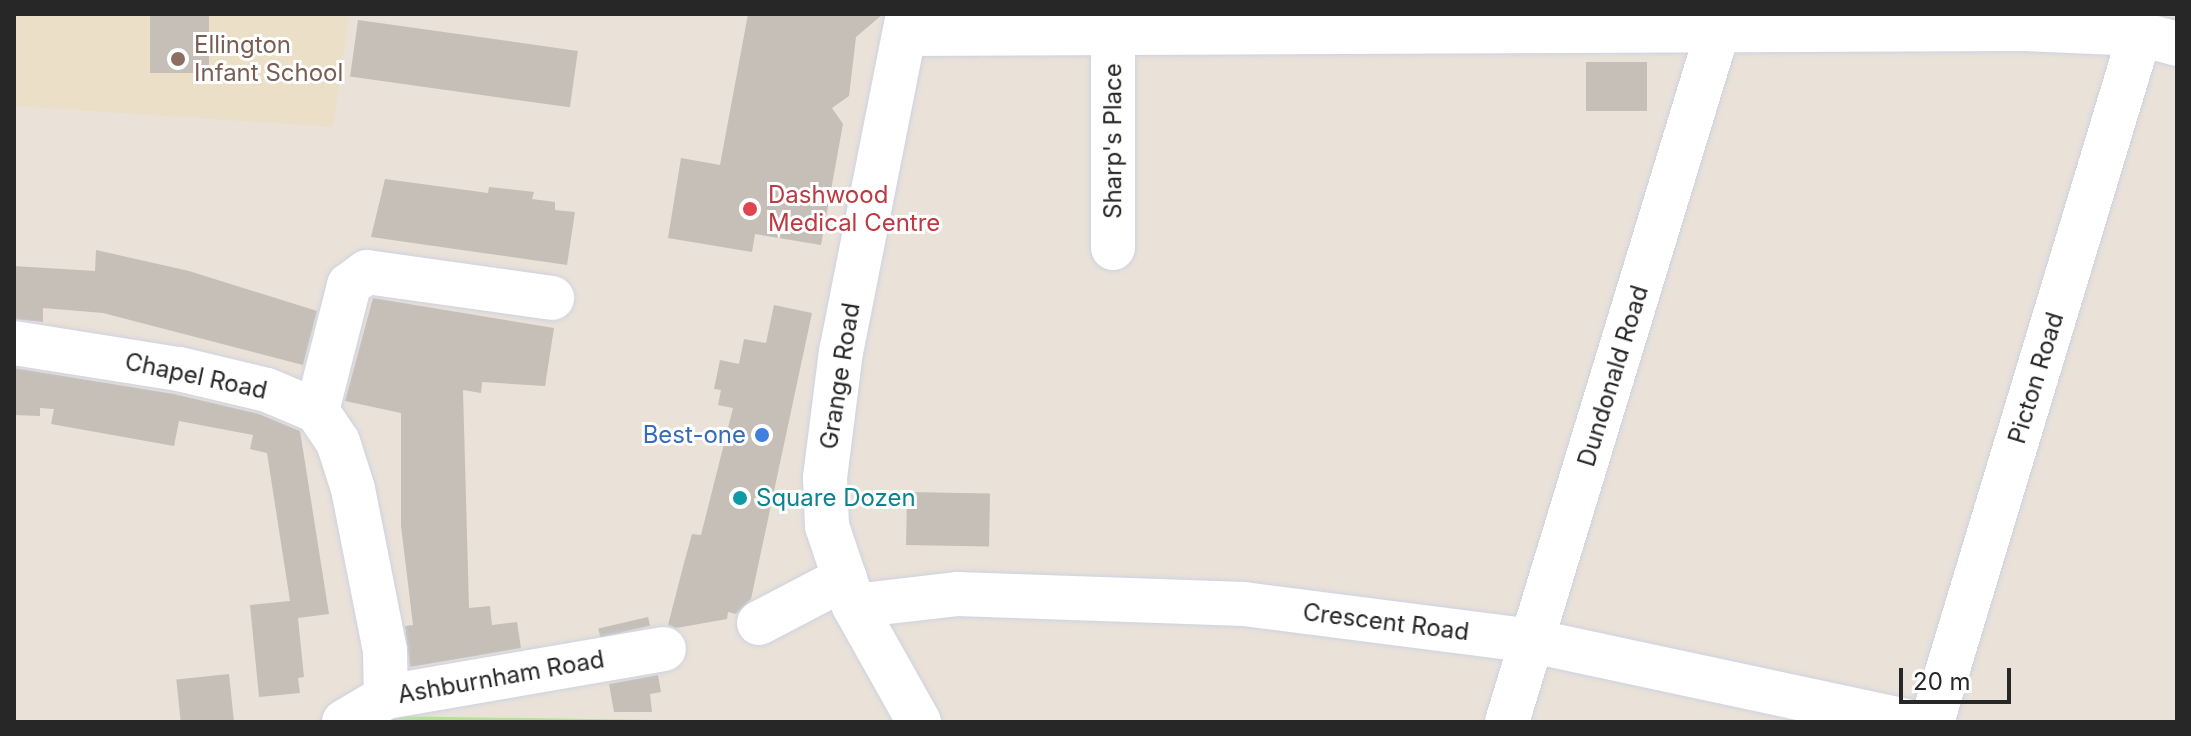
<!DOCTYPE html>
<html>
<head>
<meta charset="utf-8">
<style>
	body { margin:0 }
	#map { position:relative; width:2191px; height:736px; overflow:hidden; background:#eae2d8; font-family:Inter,sans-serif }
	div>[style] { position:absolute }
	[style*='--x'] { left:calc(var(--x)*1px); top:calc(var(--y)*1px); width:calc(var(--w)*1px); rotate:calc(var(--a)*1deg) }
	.education>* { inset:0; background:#ecdfc7 }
	.green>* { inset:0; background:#b2e294 }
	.building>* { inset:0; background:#c5bfb8; transform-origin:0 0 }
	.roads { filter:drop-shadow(0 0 2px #ced2e1) drop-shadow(0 0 2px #ced2e1) }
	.minor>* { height:44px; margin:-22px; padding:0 22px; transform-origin:22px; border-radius:22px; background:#fff }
	.dots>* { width:22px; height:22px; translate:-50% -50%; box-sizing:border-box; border:4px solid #fff; border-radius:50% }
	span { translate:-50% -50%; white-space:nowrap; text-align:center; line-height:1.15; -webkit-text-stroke:6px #fff; paint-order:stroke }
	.education-label { font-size:24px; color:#785e54 }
	.left { translate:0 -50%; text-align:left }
	.street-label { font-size:24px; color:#272727 }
	.health-label { font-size:24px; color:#be3a42 }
	.shop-label { font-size:24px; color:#366cbe }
	.right { translate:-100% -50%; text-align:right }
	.culture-label { font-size:24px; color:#0d838f }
	.frame { position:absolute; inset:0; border:16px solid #272727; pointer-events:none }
	.scale { position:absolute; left:1899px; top:668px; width:112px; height:36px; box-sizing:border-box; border:4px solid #272727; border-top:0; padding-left:10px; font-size:24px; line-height:28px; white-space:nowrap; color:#272727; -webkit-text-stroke:6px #fff; paint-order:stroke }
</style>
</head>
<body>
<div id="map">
	<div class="education">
		<div style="clip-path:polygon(14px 14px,349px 14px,333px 127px,14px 106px)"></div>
	</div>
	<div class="green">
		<div style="clip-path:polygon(381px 716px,654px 720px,654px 722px,370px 722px)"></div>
	</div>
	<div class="building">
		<div style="left:150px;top:14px;width:59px;height:59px"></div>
		<div style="clip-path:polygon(748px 14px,883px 14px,856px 37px,849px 96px,832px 108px,843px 124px,821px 245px,755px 234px,752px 252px,668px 238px,681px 158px,720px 165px)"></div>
		<div style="left:358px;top:20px;width:222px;height:57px;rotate:8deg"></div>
		<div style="left:1586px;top:62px;width:61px;height:49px"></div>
		<div style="clip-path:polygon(385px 179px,488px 193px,489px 187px,534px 192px,532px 199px,555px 202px,555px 210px,575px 212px,567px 265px,371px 237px)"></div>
		<div style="clip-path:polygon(96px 250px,189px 271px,317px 311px,303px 365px,103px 313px,43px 308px,43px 322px,14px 319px,14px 266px,95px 271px)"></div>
		<div style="clip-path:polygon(373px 298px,554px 328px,545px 386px,482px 382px,481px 393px,463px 390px,469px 608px,490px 606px,492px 625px,517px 622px,521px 648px,410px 667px,405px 626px,413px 625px,401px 526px,401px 413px,345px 401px)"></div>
		<div style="clip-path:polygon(774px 305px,812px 313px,751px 599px,736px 614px,728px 612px,727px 619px,676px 628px,668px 625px,684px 563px,692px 534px,701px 535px,733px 408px,718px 405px,721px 390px,714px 389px,720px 360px,739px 364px,744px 339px,766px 343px)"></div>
		<div style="clip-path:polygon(14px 368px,174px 394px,259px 414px,300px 431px,329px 614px,298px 618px,304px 677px,298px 678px,300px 693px,259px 697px,250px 605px,290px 601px,267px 453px,250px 449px,253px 435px,179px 421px,174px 446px,51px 424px,54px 409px,40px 408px,40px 416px,14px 415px)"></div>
		<div style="left:907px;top:492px;width:83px;height:53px;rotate:1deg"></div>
		<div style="left:648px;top:617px;width:9px;height:51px;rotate:77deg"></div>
		<div style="left:229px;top:674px;width:48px;height:53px;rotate:84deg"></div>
		<div style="clip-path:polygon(658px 675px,661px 692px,650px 694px,652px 712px,614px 712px,609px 684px)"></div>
	</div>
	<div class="roads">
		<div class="minor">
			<div style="--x:908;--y:14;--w:344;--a:101.2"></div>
			<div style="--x:841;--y:351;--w:128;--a:97.2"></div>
			<div style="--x:825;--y:478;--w:48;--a:87.6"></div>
			<div style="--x:827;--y:526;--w:84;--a:71.4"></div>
			<div style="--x:854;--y:606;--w:133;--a:60.7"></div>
			<div style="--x:907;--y:34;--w:1117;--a:-0.26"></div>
			<div style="--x:2024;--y:29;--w:116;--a:2.5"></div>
			<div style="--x:2140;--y:34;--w:38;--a:15"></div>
			<div style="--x:1113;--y:248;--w:214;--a:-90"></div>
			<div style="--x:14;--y:343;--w:167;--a:9"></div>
			<div style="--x:179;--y:369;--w:90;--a:13.4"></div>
			<div style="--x:267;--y:390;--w:54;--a:22.8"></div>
			<div style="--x:317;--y:411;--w:37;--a:56"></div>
			<div style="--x:338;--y:442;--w:49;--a:72.3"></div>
			<div style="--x:353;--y:489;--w:165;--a:78.8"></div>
			<div style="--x:385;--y:651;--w:46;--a:88.8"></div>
			<div style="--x:317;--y:411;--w:130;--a:-75.7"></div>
			<div style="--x:349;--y:285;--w:22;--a:-36"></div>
			<div style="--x:367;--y:272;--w:187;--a:8"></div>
			<div style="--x:854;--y:606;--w:105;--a:-6.6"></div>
			<div style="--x:958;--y:594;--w:286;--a:2"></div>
			<div style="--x:1244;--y:604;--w:291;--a:7.3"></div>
			<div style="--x:1533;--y:641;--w:386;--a:12.1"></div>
			<div style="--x:759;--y:623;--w:97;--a:-27.6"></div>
			<div style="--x:344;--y:722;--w:49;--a:-30.8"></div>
			<div style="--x:386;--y:697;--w:282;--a:-9.8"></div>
			<div style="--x:1507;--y:722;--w:723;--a:-73.04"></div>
			<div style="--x:1932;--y:722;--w:719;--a:-73.18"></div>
		</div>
	</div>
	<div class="dots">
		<div style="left:178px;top:59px;background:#8d6e63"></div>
		<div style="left:750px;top:209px;background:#e0444e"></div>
		<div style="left:762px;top:435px;background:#3f7fe0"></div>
		<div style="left:740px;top:498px;background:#0f9aa8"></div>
	</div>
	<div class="education-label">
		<span class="left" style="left:194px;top:59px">Ellington<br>Infant School</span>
	</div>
	<div class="street-label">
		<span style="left:1113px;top:141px;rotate:-90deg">Sharp's Place</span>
		<span style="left:196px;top:376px;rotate:12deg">Chapel Road</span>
		<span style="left:840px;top:376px;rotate:-81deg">Grange Road</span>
		<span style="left:1613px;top:376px;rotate:-73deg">Dundonald Road</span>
		<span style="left:2036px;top:378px;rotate:-73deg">Picton Road</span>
		<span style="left:1386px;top:622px;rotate:7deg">Crescent Road</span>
		<span style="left:501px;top:677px;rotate:-10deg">Ashburnham Road</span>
	</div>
	<div class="health-label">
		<span class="left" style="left:768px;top:209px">Dashwood<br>Medical Centre</span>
	</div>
	<div class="shop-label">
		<span class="right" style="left:746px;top:435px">Best-one</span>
	</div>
	<div class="culture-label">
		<span class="left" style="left:756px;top:498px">Square Dozen</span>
	</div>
	<div class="frame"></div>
	<div class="scale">20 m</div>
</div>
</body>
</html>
